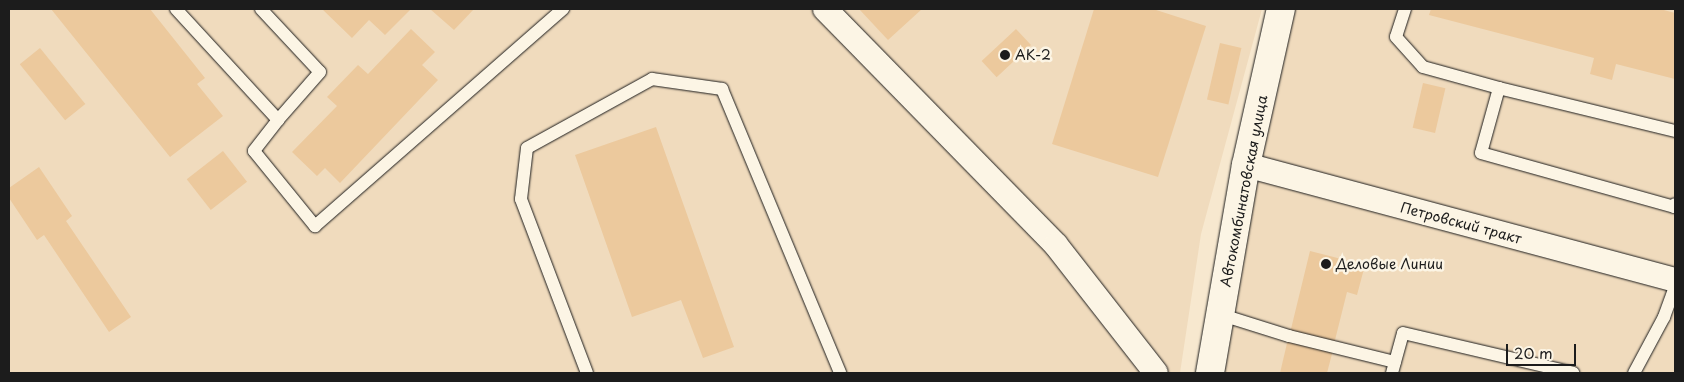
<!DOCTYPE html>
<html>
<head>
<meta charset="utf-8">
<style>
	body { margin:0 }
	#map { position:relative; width:1684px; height:382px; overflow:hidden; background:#f7e8cf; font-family:"Playpen Sans",sans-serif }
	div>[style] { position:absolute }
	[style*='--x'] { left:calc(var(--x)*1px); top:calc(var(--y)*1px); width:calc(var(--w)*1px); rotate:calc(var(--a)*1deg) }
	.built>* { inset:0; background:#f0dbbd }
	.building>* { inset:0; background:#ecc99d; transform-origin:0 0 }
	.roads { filter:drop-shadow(0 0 1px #1c1c1c) drop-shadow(0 0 1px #1c1c1c) }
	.service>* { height:12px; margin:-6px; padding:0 6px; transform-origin:6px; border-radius:6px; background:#fcf5e5 }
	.minor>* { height:24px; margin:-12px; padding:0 12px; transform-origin:12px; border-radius:12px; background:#fcf5e5 }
	.tertiary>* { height:28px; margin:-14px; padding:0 14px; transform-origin:14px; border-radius:14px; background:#fcf5e5 }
	.dots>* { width:14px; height:14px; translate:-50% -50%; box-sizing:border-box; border:2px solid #fcf5e5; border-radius:50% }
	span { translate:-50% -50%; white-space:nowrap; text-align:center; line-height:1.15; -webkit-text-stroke:5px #fcf5e5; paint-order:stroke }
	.poi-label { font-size:14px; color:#1c1c1c }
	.left { translate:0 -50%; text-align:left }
	.street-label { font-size:14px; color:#1c1c1c }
	.frame { position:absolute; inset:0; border:10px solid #1c1c1c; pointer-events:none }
	.scale { position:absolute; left:1506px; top:344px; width:70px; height:22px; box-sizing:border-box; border:2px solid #1c1c1c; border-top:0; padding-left:6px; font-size:15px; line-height:18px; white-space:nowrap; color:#1c1c1c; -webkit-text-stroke:4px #fcf5e5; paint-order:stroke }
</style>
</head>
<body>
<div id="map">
	<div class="built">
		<div style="clip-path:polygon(9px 9px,1262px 9px,1201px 234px,1180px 373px,9px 373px)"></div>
		<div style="clip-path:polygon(1291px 9px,1675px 9px,1675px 373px,1224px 373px,1233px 233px)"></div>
	</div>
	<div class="building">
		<div style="clip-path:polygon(51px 9px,150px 9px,205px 78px,197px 84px,223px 116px,170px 157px)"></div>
		<div style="clip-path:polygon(322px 9px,411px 9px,385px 35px,369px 20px,352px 38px)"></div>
		<div style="clip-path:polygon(430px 9px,474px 9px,454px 30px)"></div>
		<div style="clip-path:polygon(859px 9px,922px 9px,888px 40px)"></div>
		<div style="clip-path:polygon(1094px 9px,1153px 9px,1206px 26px,1158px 177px,1052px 144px)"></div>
		<div style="clip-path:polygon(1431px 9px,1660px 9px,1675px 13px,1675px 79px,1616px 64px,1612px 80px,1590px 74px,1594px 58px,1429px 15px)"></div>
		<div style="clip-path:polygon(411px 29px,435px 52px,422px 65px,438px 80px,340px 183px,325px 168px,317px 176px,292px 152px,337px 106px,327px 97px,358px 65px,368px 74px)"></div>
		<div style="left:1016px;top:29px;width:22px;height:47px;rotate:47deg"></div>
		<div style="left:1220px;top:43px;width:22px;height:58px;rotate:13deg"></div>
		<div style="left:40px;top:48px;width:72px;height:26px;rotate:51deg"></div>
		<div style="left:1423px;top:83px;width:23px;height:46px;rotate:13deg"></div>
		<div style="clip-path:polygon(656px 127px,734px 347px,703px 358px,681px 300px,632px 317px,575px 155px)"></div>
		<div style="left:223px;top:151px;width:39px;height:46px;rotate:52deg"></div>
		<div style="clip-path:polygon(39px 167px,72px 216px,66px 221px,131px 317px,109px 332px,44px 235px,37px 240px,9px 198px,9px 188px)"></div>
		<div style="clip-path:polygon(1310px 251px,1365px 265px,1357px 295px,1347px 292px,1334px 344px,1290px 333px)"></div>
		<div style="clip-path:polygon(1288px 339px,1333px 350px,1327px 373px,1280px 373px)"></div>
	</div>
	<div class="roads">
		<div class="service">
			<div style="--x:176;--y:9;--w:151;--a:47.4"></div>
			<div style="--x:278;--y:120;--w:39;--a:128"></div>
			<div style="--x:254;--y:151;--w:97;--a:50.9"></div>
			<div style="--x:315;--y:226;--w:330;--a:-41.2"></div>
			<div style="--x:261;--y:9;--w:86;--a:46.9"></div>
			<div style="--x:320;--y:72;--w:64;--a:131.2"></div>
			<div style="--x:1405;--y:9;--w:29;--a:108"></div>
			<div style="--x:1396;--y:37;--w:40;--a:48"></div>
			<div style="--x:1423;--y:67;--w:79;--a:15.4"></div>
			<div style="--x:1675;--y:131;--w:181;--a:-166.3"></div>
			<div style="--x:1499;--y:88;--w:67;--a:105.5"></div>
			<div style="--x:1481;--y:153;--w:200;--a:15.6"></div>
			<div style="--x:1674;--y:207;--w:3;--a:-72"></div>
			<div style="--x:1222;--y:315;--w:70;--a:17.4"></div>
			<div style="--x:1289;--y:336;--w:109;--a:13.8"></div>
			<div style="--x:587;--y:373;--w:186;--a:-110.8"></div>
			<div style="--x:521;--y:199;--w:51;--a:-83.3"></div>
			<div style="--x:527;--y:148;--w:143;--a:-28.9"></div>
			<div style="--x:652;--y:79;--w:71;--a:8.1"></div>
			<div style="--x:722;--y:89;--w:308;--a:67.4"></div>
			<div style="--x:1392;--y:373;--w:41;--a:-74.6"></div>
			<div style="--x:1403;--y:333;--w:175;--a:13.2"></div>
			<div style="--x:1634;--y:373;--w:64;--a:-61.8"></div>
			<div style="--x:1664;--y:317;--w:33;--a:-70"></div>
		</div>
		<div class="minor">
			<div style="--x:825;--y:9;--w:330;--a:45.6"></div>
			<div style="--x:1056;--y:245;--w:162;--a:52"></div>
			<div style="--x:1246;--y:165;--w:444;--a:15"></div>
		</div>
		<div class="tertiary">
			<div style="--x:1210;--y:373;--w:211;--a:-80.2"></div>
			<div style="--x:1246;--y:165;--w:160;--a:-77.4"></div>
		</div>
	</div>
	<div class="dots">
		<div style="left:1005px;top:55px;background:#1c1c1c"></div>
		<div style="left:1326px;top:264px;background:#1c1c1c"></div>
	</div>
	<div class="poi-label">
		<span class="left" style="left:1015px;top:55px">АК-2</span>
		<span class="left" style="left:1336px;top:264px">Деловые Линии</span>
	</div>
	<div class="street-label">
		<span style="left:1244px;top:191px;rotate:-79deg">Автокомбинатовская улица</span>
		<span style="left:1461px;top:223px;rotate:15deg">Петровский тракт</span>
	</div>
	<div class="frame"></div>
	<div class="scale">20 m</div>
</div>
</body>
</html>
